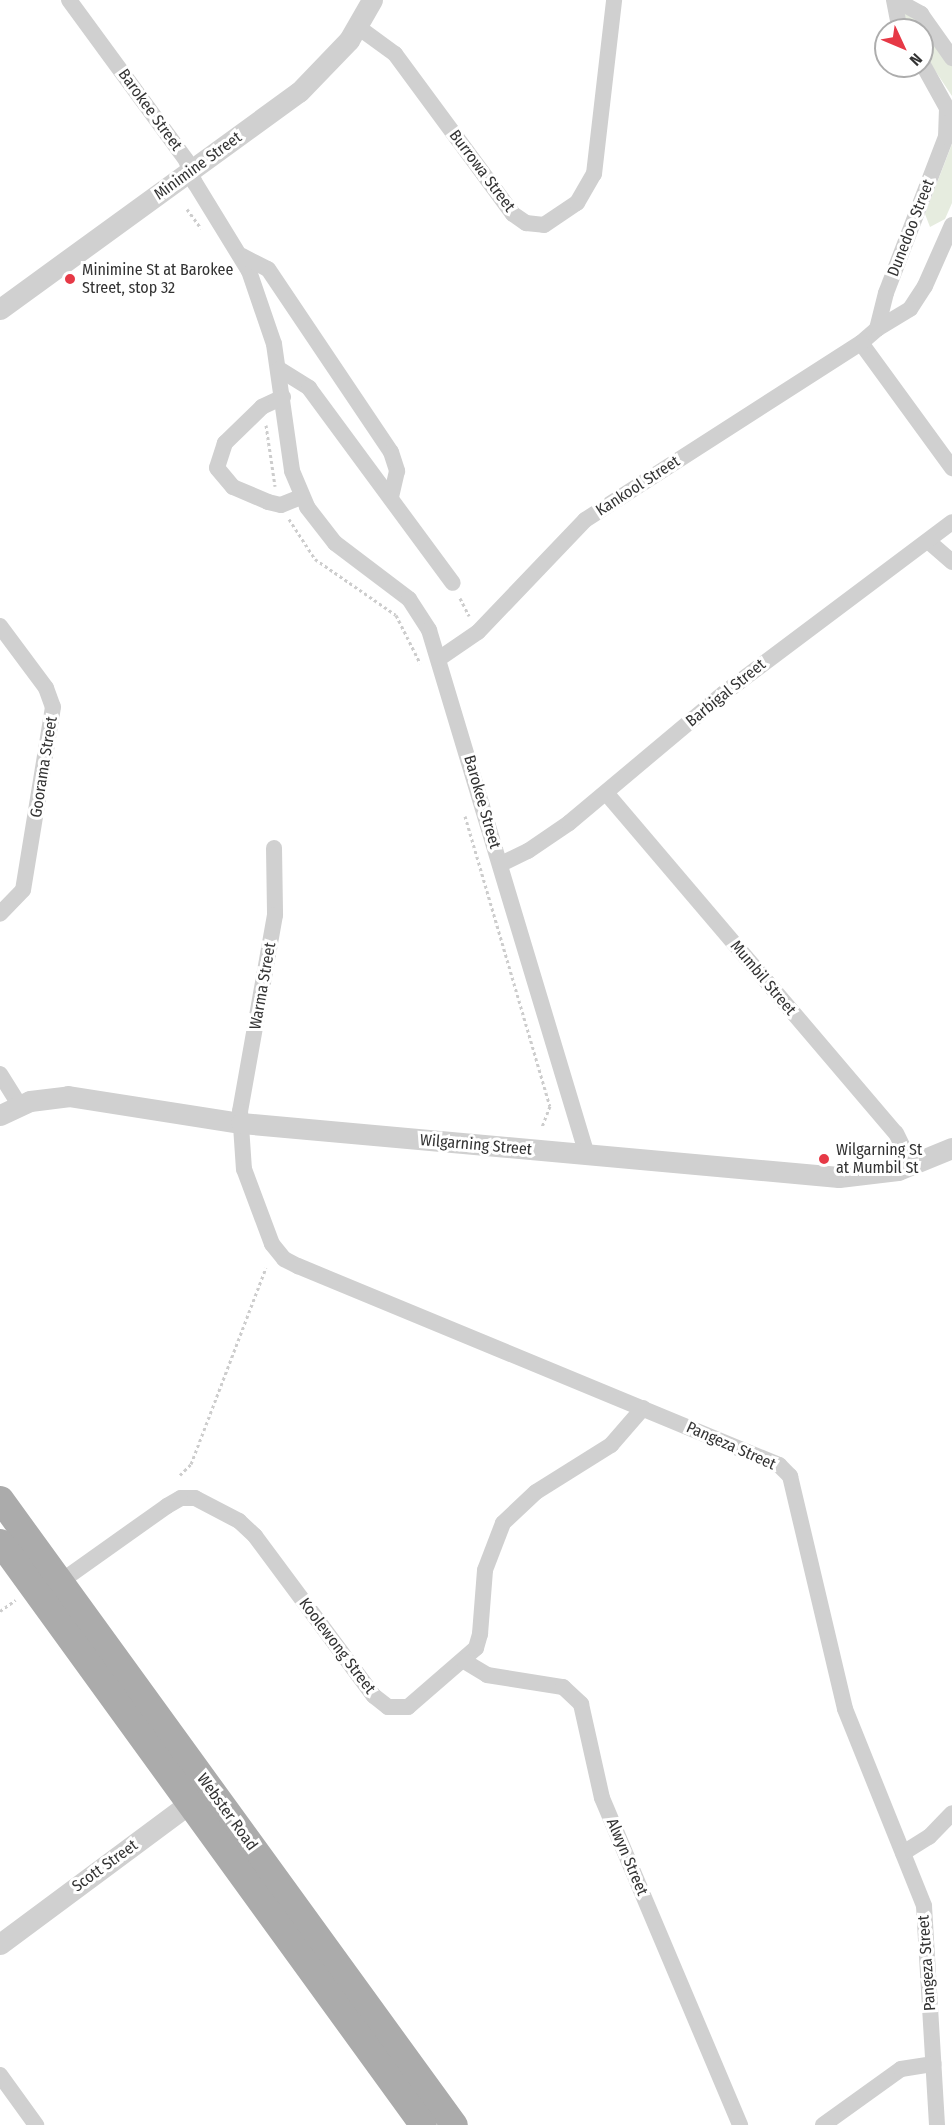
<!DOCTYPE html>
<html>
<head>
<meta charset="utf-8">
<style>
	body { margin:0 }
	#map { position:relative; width:952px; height:2125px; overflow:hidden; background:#fff; font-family:"Fira Sans Condensed",sans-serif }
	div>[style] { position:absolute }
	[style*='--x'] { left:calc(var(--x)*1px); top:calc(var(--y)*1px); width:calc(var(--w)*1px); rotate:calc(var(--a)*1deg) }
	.green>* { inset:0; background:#e6ecdf }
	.path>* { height:3px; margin-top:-1.5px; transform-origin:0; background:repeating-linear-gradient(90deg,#cdcdcd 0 3px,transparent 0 6px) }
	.minor>* { height:16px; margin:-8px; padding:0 8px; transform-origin:8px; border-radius:8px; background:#d0d0d0 }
	.tertiary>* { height:21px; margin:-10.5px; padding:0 10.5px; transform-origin:10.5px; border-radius:10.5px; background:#d0d0d0 }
	.primary>* { height:27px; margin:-13.5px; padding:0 13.5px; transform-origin:13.5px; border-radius:13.5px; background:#ababab }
	.dots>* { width:16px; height:16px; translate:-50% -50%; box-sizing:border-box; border:3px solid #fff; border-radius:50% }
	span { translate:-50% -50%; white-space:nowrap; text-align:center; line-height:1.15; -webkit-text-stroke:6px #fff; paint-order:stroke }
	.street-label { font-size:16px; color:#333 }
	.poi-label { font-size:16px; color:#333 }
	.left { translate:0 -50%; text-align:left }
	.north { position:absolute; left:874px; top:18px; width:60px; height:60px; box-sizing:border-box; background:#fff; border:2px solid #adadad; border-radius:50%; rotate:134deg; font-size:16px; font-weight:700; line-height:24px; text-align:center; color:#333 }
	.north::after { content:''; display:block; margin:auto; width:21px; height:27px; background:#e63946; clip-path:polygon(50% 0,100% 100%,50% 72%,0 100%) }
</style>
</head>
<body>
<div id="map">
	<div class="green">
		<div style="clip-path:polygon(907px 12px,929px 32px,952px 65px,952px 96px,922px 51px,922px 30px,907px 28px,904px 13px)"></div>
		<div style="clip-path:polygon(952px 144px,952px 203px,945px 219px,930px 227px,925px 214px)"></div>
	</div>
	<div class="path">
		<div style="--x:187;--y:209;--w:24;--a:54"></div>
		<div style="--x:266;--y:425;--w:62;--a:81.6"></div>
		<div style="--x:289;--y:519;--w:48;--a:57"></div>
		<div style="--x:315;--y:559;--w:98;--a:34.7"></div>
		<div style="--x:396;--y:615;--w:54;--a:63.4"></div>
		<div style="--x:460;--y:598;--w:20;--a:63"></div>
		<div style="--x:465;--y:816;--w:302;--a:73.7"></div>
		<div style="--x:550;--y:1106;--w:22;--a:111"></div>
		<div style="--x:180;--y:1475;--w:16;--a:-45"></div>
		<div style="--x:191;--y:1464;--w:210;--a:-69.1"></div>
		<div style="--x:0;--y:1611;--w:19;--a:-35"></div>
	</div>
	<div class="minor">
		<div style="--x:69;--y:0;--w:198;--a:53.8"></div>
		<div style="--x:186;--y:160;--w:25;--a:69"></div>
		<div style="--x:195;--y:183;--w:103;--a:58.5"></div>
		<div style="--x:249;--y:271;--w:77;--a:71.1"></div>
		<div style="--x:274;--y:344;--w:128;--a:81.9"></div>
		<div style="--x:292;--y:471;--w:39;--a:67"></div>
		<div style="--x:307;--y:507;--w:46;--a:52.1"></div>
		<div style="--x:335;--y:543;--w:93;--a:37.1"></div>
		<div style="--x:409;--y:599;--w:37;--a:57"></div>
		<div style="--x:429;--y:630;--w:548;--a:73.25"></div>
		<div style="--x:894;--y:0;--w:31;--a:79"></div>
		<div style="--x:896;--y:0;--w:29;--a:29"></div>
		<div style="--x:921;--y:14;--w:54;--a:54.8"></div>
		<div style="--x:358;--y:27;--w:46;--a:36.1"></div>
		<div style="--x:395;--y:54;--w:199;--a:53.6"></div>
		<div style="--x:513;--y:214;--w:16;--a:35"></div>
		<div style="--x:526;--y:223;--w:18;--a:6"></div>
		<div style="--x:544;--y:225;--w:40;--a:-34"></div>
		<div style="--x:577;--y:203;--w:34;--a:-60"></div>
		<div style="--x:594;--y:174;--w:175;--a:-83.4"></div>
		<div style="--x:952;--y:225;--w:67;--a:113.9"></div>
		<div style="--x:925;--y:286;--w:27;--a:123"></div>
		<div style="--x:910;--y:309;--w:39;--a:149"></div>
		<div style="--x:877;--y:329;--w:21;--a:139"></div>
		<div style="--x:861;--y:343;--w:155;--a:53.9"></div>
		<div style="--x:242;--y:256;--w:29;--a:27"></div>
		<div style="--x:268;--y:269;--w:220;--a:56.1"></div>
		<div style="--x:391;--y:452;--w:20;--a:72"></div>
		<div style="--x:397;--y:471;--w:28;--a:103"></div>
		<div style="--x:877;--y:329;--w:37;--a:-76"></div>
		<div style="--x:886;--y:293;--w:167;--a:-69"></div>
		<div style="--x:946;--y:137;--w:29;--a:-88"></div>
		<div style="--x:947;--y:108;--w:51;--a:-119.1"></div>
		<div style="--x:279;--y:369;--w:36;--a:32"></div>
		<div style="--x:309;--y:388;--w:242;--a:53.6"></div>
		<div style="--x:283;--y:397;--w:23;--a:155"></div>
		<div style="--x:262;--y:407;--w:52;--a:135.8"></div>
		<div style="--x:225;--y:443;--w:26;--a:108"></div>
		<div style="--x:217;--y:468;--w:25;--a:50"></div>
		<div style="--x:233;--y:487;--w:38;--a:23"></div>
		<div style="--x:268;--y:502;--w:13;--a:13"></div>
		<div style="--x:281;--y:505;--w:22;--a:-22"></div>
		<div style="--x:928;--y:541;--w:32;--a:41"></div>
		<div style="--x:0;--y:626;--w:77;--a:53.4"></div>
		<div style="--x:46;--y:688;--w:20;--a:70"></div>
		<div style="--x:53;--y:707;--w:185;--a:99.3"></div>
		<div style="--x:23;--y:890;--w:33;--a:134"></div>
		<div style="--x:440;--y:658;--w:46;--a:-34.4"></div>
		<div style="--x:478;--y:632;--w:155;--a:-46.3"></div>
		<div style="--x:585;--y:520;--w:328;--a:-32.7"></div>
		<div style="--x:607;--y:794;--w:445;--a:49.6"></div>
		<div style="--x:896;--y:1133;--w:37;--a:64"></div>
		<div style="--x:274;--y:848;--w:67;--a:89.1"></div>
		<div style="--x:275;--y:915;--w:199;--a:100.1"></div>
		<div style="--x:240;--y:1111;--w:58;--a:86.1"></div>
		<div style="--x:244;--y:1169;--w:80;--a:69.5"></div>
		<div style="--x:272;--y:1244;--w:19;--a:51"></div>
		<div style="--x:284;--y:1259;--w:16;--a:27"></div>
		<div style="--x:298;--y:1266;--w:521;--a:22.48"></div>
		<div style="--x:779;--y:1465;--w:16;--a:45"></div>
		<div style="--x:790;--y:1476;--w:239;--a:76.7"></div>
		<div style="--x:845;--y:1709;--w:212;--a:68.1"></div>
		<div style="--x:924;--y:1906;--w:219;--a:86.6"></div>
		<div style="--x:501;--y:864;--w:30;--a:-26"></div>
		<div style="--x:528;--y:851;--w:50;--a:-34.3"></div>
		<div style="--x:569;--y:823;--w:201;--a:-40"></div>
		<div style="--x:723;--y:694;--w:286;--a:-36.9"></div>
		<div style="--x:0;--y:1074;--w:36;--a:58"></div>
		<div style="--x:53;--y:1587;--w:140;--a:-35.4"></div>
		<div style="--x:167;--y:1506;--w:16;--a:-30"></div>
		<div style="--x:181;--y:1498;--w:14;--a:0"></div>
		<div style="--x:195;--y:1498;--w:50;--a:27.6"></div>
		<div style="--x:239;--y:1521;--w:22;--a:43"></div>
		<div style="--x:255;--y:1536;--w:199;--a:53.4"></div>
		<div style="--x:374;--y:1696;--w:18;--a:38"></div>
		<div style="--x:388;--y:1707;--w:20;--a:0"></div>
		<div style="--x:408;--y:1707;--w:90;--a:-40.9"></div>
		<div style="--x:476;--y:1648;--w:15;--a:-74"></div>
		<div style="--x:480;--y:1634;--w:64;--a:-85.5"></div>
		<div style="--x:485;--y:1570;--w:50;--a:-69"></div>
		<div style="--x:503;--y:1523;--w:45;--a:-43.2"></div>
		<div style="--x:536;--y:1492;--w:89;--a:-32.1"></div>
		<div style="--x:611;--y:1445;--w:49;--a:-49.1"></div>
		<div style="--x:464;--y:1661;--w:27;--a:31"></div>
		<div style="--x:487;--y:1675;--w:77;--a:9"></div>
		<div style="--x:563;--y:1687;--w:25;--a:43"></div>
		<div style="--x:581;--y:1704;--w:96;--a:77.4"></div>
		<div style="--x:602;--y:1798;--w:355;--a:67.1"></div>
		<div style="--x:903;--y:1853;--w:31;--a:-32"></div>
		<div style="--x:929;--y:1837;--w:33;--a:-46"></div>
		<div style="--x:0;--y:2075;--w:62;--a:54.2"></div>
		<div style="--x:823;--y:2125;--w:96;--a:-35.7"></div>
		<div style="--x:901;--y:2069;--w:33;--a:-9"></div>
	</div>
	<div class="tertiary">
		<div style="--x:0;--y:309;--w:369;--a:-36"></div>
		<div style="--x:299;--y:92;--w:72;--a:-46.1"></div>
		<div style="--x:349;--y:40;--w:46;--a:-60.1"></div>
		<div style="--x:0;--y:1115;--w:33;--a:-25"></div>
		<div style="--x:30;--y:1101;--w:38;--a:-7"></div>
		<div style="--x:68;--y:1096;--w:175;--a:8.9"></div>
		<div style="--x:241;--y:1123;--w:600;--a:5.16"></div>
		<div style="--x:839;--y:1177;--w:59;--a:-6.8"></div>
		<div style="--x:898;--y:1170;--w:58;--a:-22.2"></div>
		<div style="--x:0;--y:1944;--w:252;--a:-36.6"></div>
	</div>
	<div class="primary">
		<div style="--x:0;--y:1499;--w:773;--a:54.05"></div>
		<div style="--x:0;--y:1542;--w:720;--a:54.04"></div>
	</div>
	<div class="dots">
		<div style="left:70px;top:279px;background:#e63946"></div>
		<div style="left:824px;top:1159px;background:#e63946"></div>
	</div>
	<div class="street-label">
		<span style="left:150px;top:110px;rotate:54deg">Barokee Street</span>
		<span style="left:198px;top:166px;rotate:-36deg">Minimine Street</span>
		<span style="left:482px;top:171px;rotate:53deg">Burrowa Street</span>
		<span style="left:911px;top:228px;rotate:-69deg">Dunedoo Street</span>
		<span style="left:638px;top:486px;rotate:-33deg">Kankool Street</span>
		<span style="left:726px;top:693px;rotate:-39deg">Barbigal Street</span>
		<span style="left:44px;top:767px;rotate:-81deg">Goorama Street</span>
		<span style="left:482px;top:802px;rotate:74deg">Barokee Street</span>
		<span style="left:763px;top:978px;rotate:50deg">Mumbil Street</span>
		<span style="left:263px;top:986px;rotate:-80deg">Warma Street</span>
		<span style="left:476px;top:1145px;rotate:5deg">Wilgarning Street</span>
		<span style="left:731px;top:1446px;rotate:24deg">Pangeza Street</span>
		<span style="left:337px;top:1646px;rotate:53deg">Koolewong Street</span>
		<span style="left:227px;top:1812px;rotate:54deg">Webster Road</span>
		<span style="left:627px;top:1857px;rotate:67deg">Alwyn Street</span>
		<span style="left:105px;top:1866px;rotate:-36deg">Scott Street</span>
		<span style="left:927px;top:1963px;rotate:-94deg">Pangeza Street</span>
	</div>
	<div class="poi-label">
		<span class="left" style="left:82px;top:279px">Minimine St at Barokee<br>Street, stop 32</span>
		<span class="left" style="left:836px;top:1159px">Wilgarning St<br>at Mumbil St</span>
	</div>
	<div class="north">N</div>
</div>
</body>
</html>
